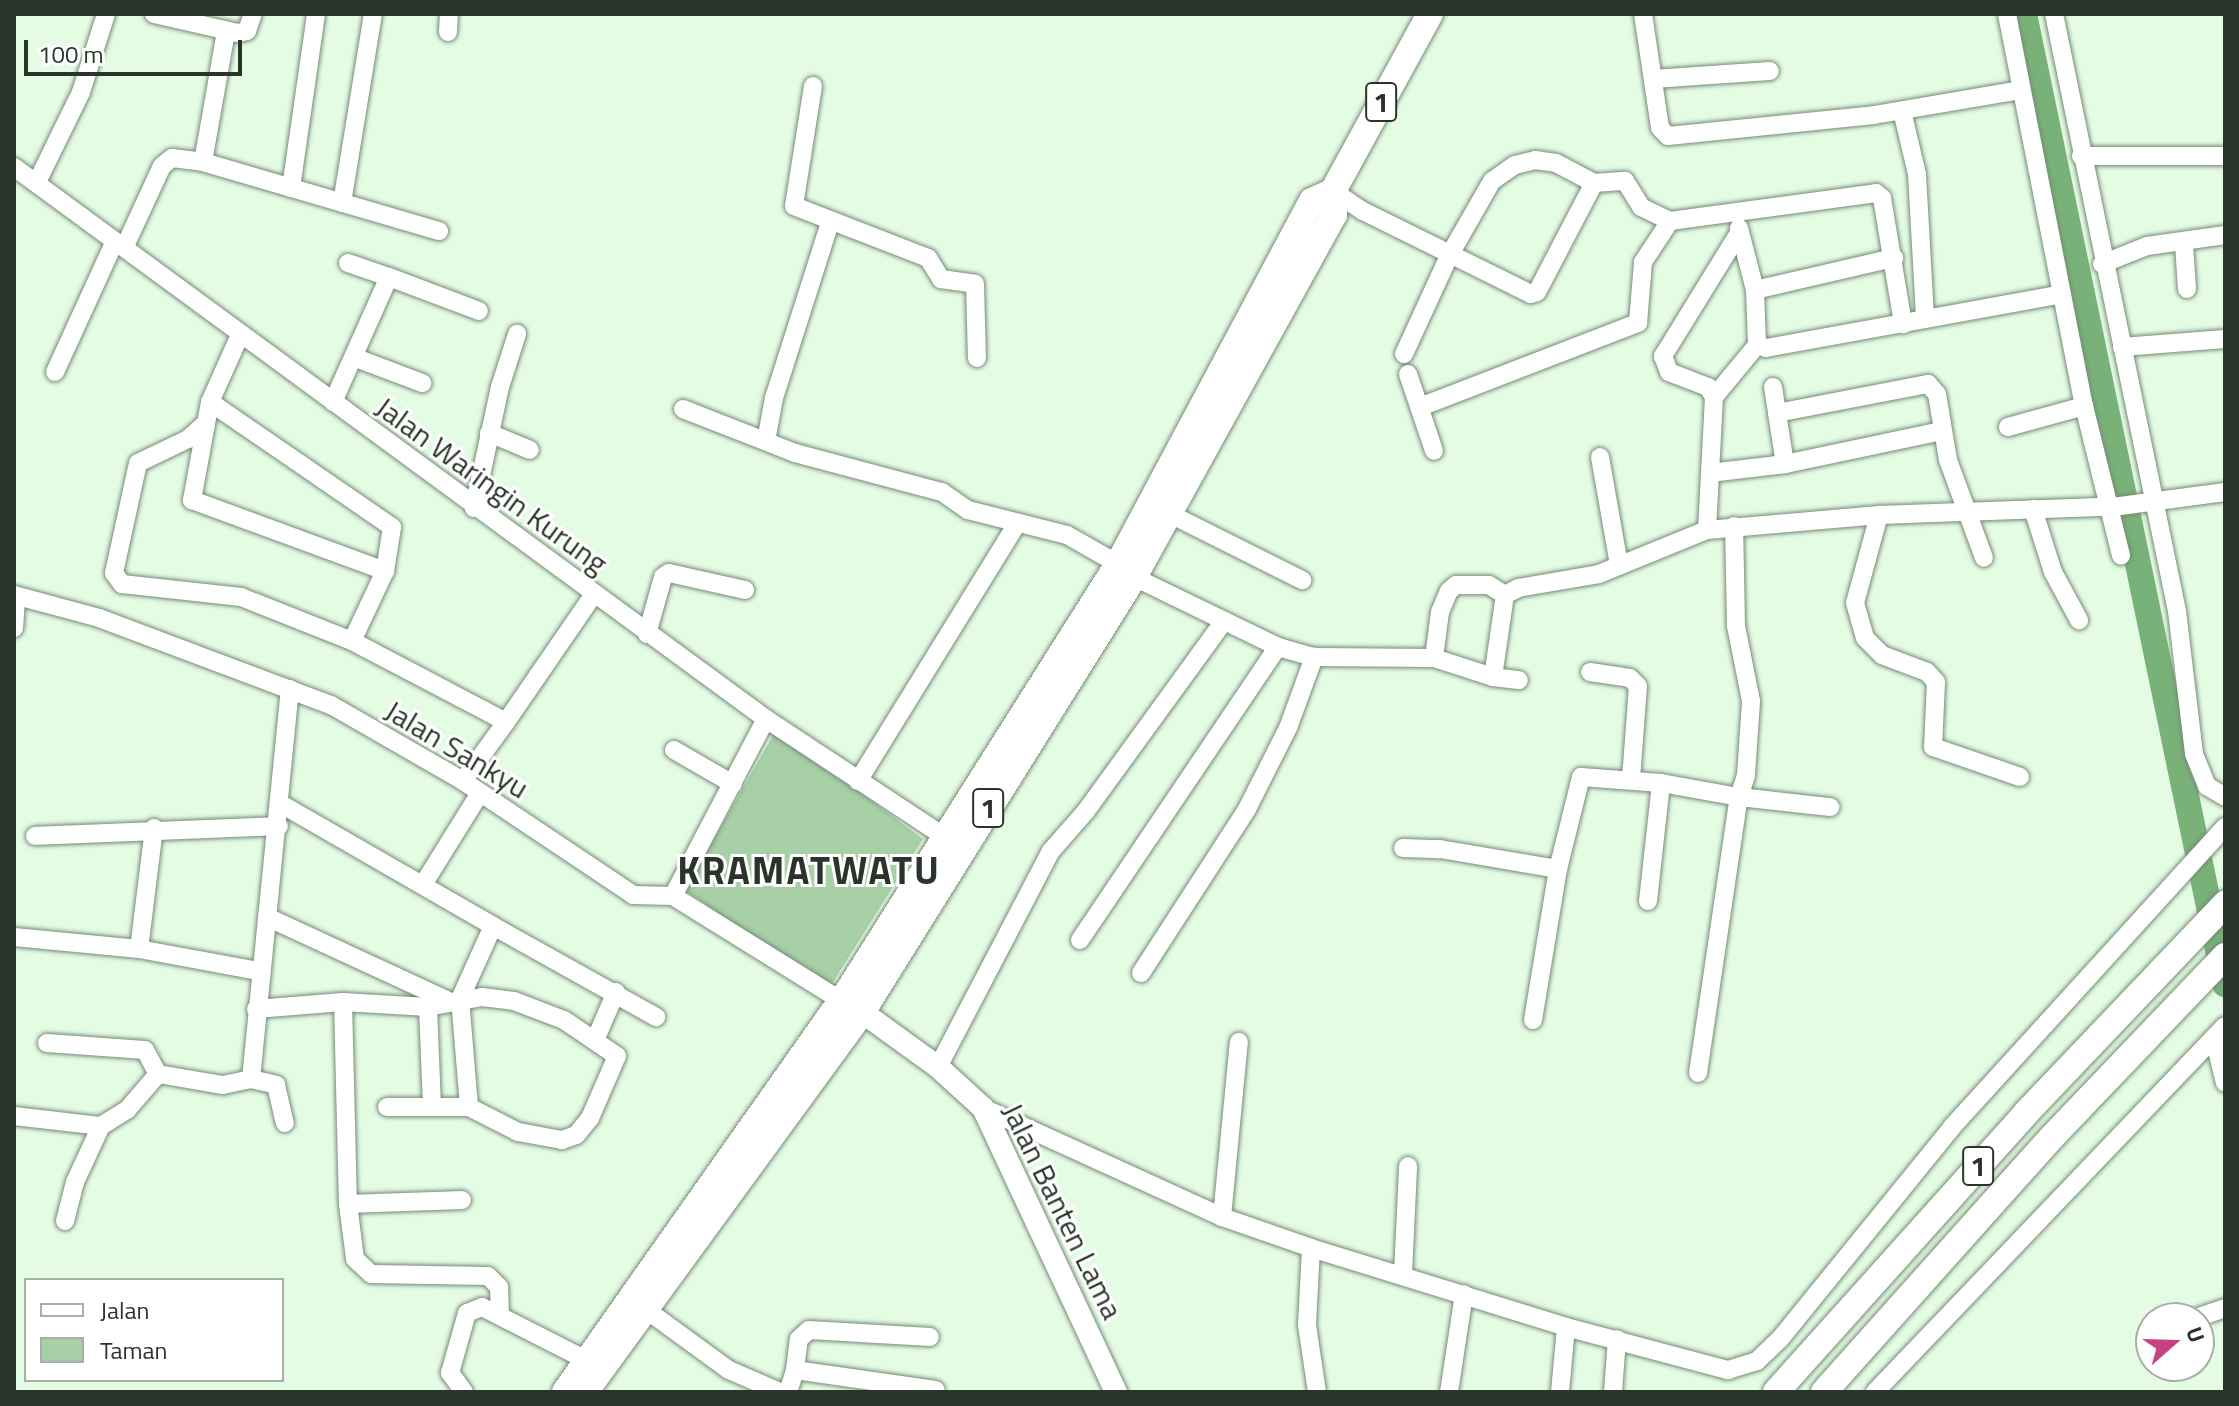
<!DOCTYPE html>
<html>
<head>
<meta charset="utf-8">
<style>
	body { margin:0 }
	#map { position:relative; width:2239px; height:1406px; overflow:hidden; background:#e4fce4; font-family:"Titillium Web",sans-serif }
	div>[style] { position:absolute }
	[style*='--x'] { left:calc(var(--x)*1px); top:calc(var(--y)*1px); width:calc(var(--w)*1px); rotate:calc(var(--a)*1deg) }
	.green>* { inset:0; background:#a7d0a7 }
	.river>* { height:26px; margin:-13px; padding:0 13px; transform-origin:13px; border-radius:13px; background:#79b279 }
	.roads { filter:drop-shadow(0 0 2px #758a75) drop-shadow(0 0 2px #758a75) }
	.minor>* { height:18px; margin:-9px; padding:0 9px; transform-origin:9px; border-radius:9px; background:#fff }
	.major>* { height:22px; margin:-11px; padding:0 11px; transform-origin:11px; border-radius:11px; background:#fff }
	.highway>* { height:26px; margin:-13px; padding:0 13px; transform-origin:13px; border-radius:13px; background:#fff }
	span { translate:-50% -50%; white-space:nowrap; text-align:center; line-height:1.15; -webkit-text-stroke:6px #fff; paint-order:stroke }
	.shield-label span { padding:2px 6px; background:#fff; border:2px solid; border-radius:6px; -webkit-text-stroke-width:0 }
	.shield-label { font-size:28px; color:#2b342b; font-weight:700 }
	.street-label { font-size:30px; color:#2b342b }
	.district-label { font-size:38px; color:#2b342b; font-weight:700; letter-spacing:2px }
	.frame { position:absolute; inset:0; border:16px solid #2b342b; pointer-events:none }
	.legend { position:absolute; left:24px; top:1278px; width:260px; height:104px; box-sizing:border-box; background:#fff; border:2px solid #aaaeaa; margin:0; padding:10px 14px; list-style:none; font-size:24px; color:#2b342b }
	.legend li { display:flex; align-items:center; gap:16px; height:40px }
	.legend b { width:40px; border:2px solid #aaaeaa }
	.north { position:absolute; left:2135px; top:1302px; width:80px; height:80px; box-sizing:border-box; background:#fff; border:2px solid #aaaeaa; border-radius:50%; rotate:70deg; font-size:22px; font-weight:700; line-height:32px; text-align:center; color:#2b342b }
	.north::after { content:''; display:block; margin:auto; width:28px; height:36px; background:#c84283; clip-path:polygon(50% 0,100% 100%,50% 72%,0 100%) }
	.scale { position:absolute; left:24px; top:40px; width:218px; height:36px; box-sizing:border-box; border:4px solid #2b342b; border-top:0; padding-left:10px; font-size:24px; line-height:28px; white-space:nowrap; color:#2b342b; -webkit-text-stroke:6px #fff; paint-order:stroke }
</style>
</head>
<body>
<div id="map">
	<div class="green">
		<div style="clip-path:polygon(776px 730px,923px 839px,828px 990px,685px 890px)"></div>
	</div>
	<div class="river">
		<div style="--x:2024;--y:14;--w:991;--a:78.29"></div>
	</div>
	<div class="roads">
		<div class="minor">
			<div style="--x:154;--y:14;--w:86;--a:12.7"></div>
			<div style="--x:238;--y:33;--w:9;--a:-13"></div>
			<div style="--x:247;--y:31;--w:18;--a:-71"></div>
			<div style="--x:1643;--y:14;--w:115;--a:81.5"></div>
			<div style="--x:1660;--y:128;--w:11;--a:45"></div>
			<div style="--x:1668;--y:136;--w:207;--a:-5.8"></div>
			<div style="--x:1874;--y:115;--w:148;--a:-9.7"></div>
			<div style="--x:2007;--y:14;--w:399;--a:78.9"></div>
			<div style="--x:2084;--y:406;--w:154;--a:76.1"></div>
			<div style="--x:2054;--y:14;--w:610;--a:78.36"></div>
			<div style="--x:2177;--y:611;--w:144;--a:83.2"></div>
			<div style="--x:2194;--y:754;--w:35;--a:68"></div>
			<div style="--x:2207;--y:786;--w:21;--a:31"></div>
			<div style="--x:448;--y:32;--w:18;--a:-87"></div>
			<div style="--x:1653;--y:79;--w:117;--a:-3.9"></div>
			<div style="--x:813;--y:86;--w:121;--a:99"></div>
			<div style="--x:794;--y:206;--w:144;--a:21.2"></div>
			<div style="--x:928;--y:258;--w:25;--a:58"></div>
			<div style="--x:941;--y:279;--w:34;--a:8"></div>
			<div style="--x:975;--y:284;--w:74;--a:88.5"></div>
			<div style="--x:1902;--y:111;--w:65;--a:76.6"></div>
			<div style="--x:1917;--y:174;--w:145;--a:86.8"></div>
			<div style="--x:2081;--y:156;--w:144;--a:0"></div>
			<div style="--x:203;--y:162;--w:133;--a:-80"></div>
			<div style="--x:14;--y:167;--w:933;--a:36.28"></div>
			<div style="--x:766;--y:719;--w:214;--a:33.4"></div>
			<div style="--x:37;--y:182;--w:100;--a:-63.9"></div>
			<div style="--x:81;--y:92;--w:82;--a:-72.2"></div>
			<div style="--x:291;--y:188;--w:176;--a:-81.8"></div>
			<div style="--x:1333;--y:191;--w:36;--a:34"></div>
			<div style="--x:1363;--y:211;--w:187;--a:26.3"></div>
			<div style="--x:1531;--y:294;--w:6;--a:-18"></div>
			<div style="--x:1537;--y:292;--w:123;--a:-62.4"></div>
			<div style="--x:342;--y:203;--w:192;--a:-80.7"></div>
			<div style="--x:1739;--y:228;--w:64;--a:75.5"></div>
			<div style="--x:1755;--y:290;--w:143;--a:-13"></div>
			<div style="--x:1739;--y:233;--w:145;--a:121.7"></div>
			<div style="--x:1663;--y:356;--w:17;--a:69"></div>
			<div style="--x:1669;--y:372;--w:42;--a:21"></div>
			<div style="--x:1708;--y:387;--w:12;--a:59"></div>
			<div style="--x:1714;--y:397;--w:133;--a:93"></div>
			<div style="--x:1707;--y:530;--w:173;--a:-5"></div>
			<div style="--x:1879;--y:515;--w:241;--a:-2.1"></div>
			<div style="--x:2120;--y:506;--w:106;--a:-7.6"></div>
			<div style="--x:2184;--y:244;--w:45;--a:86.2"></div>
			<div style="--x:125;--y:246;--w:88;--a:-65.2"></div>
			<div style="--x:162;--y:166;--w:13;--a:-39"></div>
			<div style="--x:172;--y:158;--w:31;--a:7"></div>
			<div style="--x:203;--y:162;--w:246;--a:16.3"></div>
			<div style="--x:348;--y:263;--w:43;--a:18.9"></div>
			<div style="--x:2102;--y:264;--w:48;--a:-21.8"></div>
			<div style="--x:2147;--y:246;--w:79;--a:-8"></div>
			<div style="--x:1755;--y:290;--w:55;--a:87.9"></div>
			<div style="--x:1757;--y:345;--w:9;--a:18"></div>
			<div style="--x:1766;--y:348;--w:301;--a:-10.3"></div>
			<div style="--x:240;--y:335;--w:73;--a:114.1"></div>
			<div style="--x:210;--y:402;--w:100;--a:100.4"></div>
			<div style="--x:192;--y:500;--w:206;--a:20.2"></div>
			<div style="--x:2122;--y:347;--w:103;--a:-4.4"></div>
			<div style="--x:1404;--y:354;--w:108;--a:-65.3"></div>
			<div style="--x:1449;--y:256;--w:86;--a:-60.2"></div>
			<div style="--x:1492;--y:181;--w:28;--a:-35"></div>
			<div style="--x:1515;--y:165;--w:21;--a:-14"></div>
			<div style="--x:1535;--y:160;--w:21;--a:8"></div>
			<div style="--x:1556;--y:163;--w:43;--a:27.8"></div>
			<div style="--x:1594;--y:183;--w:31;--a:-4"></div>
			<div style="--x:1625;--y:181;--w:31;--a:58"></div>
			<div style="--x:1641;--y:207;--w:32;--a:26"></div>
			<div style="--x:1670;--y:221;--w:208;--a:-7.7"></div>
			<div style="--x:1876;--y:193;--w:8;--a:40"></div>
			<div style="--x:1882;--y:198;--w:128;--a:80.5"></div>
			<div style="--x:356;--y:358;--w:71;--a:20.7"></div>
			<div style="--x:55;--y:372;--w:144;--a:-65.4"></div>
			<div style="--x:1408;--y:374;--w:81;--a:71.3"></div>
			<div style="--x:1773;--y:387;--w:26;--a:81"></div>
			<div style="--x:1714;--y:397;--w:67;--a:-50.4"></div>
			<div style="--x:210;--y:402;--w:221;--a:34.5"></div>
			<div style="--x:392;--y:527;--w:45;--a:99"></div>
			<div style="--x:385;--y:571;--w:77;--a:115.2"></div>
			<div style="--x:333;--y:402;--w:137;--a:-65.9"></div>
			<div style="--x:389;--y:277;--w:96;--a:20.7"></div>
			<div style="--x:1420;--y:407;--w:234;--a:-21.1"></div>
			<div style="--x:1638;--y:323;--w:61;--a:-85.3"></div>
			<div style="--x:1643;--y:262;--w:49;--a:-56.6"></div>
			<div style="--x:683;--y:409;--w:120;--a:21.4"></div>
			<div style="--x:795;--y:453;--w:152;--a:14.9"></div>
			<div style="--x:942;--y:492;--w:32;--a:35"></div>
			<div style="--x:968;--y:510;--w:102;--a:14.2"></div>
			<div style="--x:1067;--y:535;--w:59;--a:29.6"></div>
			<div style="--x:206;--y:423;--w:24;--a:138"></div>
			<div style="--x:188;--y:439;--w:55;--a:154.4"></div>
			<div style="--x:138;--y:463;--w:113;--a:102.3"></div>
			<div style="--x:114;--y:573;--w:14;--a:54"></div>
			<div style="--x:122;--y:584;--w:120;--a:6.2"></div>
			<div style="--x:241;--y:597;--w:119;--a:21.6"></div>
			<div style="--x:352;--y:641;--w:174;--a:27.7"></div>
			<div style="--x:506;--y:722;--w:155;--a:-55.5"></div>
			<div style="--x:2008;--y:427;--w:79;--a:-15.4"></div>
			<div style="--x:489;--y:433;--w:44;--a:22.5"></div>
			<div style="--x:766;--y:441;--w:44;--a:-79.5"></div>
			<div style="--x:774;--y:398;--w:184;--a:-72.3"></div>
			<div style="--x:1600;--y:457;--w:110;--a:80"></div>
			<div style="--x:1785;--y:464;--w:52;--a:-98.9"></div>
			<div style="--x:1777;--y:413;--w:154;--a:-10.9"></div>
			<div style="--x:1928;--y:384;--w:13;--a:48"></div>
			<div style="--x:1937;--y:394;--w:67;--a:80.5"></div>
			<div style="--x:1948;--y:460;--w:104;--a:69.8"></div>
			<div style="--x:1710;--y:473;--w:76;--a:-6.8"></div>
			<div style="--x:1785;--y:464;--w:159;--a:-11.9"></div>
			<div style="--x:474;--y:508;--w:124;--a:-77.9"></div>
			<div style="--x:500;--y:387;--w:56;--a:-72.2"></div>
			<div style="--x:2033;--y:509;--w:66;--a:72.4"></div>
			<div style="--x:2053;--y:572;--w:55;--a:61.6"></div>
			<div style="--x:1170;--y:514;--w:148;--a:26.6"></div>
			<div style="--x:1879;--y:515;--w:91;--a:105.3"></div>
			<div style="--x:1855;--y:603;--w:36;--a:74"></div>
			<div style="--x:1865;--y:638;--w:24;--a:45"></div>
			<div style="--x:1882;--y:655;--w:48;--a:20.7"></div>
			<div style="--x:1927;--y:672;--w:13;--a:48"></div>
			<div style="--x:1936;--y:682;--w:65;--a:92.6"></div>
			<div style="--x:1933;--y:747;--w:92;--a:19"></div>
			<div style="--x:1134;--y:577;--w:160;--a:25.9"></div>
			<div style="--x:1278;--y:647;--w:37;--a:16"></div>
			<div style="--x:1314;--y:657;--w:120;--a:0.5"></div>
			<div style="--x:1434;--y:658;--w:62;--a:17.9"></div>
			<div style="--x:1493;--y:677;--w:83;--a:-81.7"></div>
			<div style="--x:1505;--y:595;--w:15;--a:-28"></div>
			<div style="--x:1518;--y:588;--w:82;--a:-9.8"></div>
			<div style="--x:1599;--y:574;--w:117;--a:-22.2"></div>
			<div style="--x:14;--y:595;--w:88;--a:15.1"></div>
			<div style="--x:99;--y:618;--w:248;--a:20.6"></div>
			<div style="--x:331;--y:705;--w:152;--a:29.9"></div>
			<div style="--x:463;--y:781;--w:205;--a:33.8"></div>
			<div style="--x:633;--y:895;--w:40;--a:1.4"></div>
			<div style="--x:673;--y:896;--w:199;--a:31.9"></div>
			<div style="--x:14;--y:628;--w:32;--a:-86"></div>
			<div style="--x:647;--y:634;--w:59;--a:-74.3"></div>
			<div style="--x:663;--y:577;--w:7;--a:-34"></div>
			<div style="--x:669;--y:573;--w:78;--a:12.6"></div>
			<div style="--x:1434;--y:658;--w:46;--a:-82.6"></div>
			<div style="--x:1440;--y:612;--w:23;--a:-67"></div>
			<div style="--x:1449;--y:591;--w:9;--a:-41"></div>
			<div style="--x:1456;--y:585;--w:33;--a:0"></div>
			<div style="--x:1489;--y:585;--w:19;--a:32"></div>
			<div style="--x:1590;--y:672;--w:40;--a:8.5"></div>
			<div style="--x:1630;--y:678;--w:11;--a:45"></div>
			<div style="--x:1638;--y:686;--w:93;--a:94.3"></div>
			<div style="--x:1493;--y:677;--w:26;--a:7"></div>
			<div style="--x:674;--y:750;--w:68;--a:30"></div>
			<div style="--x:463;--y:781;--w:73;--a:-53.9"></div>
			<div style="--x:858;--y:781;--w:302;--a:-58.3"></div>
			<div style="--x:281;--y:804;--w:245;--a:29.9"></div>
			<div style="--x:493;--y:926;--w:80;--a:114.3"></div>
			<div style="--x:460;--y:999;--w:108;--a:85.2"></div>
			<div style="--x:35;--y:836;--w:244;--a:-2.3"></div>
			<div style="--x:1403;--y:848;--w:37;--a:2"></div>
			<div style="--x:1440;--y:849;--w:120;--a:9.6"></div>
			<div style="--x:424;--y:883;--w:106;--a:-58.1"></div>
			<div style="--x:673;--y:896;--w:200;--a:-62.3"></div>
			<div style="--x:1648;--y:901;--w:119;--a:-83.7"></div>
			<div style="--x:267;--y:917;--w:203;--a:24.8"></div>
			<div style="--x:493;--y:926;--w:187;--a:29.2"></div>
			<div style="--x:14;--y:937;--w:126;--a:5.5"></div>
			<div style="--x:139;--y:949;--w:122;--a:10.4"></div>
			<div style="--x:1080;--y:940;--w:354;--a:-56"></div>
			<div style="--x:139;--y:949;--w:122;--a:-82.9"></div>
			<div style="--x:1141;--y:973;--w:195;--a:-57.1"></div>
			<div style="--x:1247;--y:809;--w:91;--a:-63.2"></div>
			<div style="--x:1288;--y:728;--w:76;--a:-69.9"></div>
			<div style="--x:343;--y:1002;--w:202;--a:88.6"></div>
			<div style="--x:348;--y:1204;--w:55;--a:82.7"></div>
			<div style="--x:355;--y:1259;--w:22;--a:43"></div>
			<div style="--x:371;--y:1274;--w:117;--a:1"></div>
			<div style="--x:488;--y:1276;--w:16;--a:45"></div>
			<div style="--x:499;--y:1287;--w:27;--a:88"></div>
			<div style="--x:428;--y:1007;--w:99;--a:87.7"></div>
			<div style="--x:256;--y:1009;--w:87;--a:-4.6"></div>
			<div style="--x:343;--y:1002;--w:85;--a:3.4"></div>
			<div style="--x:428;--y:1007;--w:55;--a:-10.5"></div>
			<div style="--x:482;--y:997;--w:32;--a:7"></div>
			<div style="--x:514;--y:1001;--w:53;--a:20.8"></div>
			<div style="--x:564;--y:1020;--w:64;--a:34.2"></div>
			<div style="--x:617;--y:1056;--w:68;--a:113.5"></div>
			<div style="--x:590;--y:1118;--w:22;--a:129"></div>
			<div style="--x:576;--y:1135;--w:15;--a:160"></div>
			<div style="--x:562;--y:1140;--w:45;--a:-169.7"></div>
			<div style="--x:518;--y:1132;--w:55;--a:-153"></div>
			<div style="--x:469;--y:1107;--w:82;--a:180"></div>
			<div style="--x:1533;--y:1020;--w:153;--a:-80.6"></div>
			<div style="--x:1558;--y:869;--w:95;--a:-76"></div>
			<div style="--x:1581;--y:777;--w:80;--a:4.3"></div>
			<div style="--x:1661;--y:783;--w:79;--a:10.2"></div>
			<div style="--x:1739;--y:797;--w:23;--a:-72"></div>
			<div style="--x:1746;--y:775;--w:74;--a:-86.1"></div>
			<div style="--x:1751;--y:701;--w:76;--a:-101.3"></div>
			<div style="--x:1736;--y:626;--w:100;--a:-91.1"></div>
			<div style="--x:596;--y:1038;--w:50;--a:-66.5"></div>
			<div style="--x:2214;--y:1038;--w:46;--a:76.3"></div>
			<div style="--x:47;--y:1043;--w:98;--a:4.1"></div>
			<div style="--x:145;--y:1050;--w:27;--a:62"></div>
			<div style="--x:158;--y:1074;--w:66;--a:9.6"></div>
			<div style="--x:223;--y:1085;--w:29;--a:-12"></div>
			<div style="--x:251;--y:1079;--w:392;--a:-84.3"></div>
			<div style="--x:938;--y:1067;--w:244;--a:-62.4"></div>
			<div style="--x:1051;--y:851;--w:53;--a:-48.8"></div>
			<div style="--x:1086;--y:811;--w:235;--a:-54"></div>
			<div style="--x:1698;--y:1073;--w:279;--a:-81.6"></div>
			<div style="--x:1739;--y:797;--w:92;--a:6.3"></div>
			<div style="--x:251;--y:1079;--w:26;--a:13"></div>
			<div style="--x:276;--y:1085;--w:39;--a:77"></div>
			<div style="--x:983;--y:1108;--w:263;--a:24.5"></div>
			<div style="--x:1222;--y:1217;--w:94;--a:19.2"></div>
			<div style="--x:1311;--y:1248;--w:267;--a:17.2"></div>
			<div style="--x:1566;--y:1327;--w:168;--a:14.9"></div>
			<div style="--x:1728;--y:1370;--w:30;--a:-17"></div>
			<div style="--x:1757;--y:1361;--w:32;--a:-44"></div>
			<div style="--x:1780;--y:1339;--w:273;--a:-50.9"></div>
			<div style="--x:1952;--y:1127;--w:406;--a:-47.7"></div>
			<div style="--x:14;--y:1116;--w:88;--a:6.6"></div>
			<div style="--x:101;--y:1126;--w:31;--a:-32"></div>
			<div style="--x:127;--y:1110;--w:48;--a:-49.3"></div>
			<div style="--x:348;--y:1204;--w:114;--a:-2"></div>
			<div style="--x:1222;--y:1217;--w:176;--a:-84.5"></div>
			<div style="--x:65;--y:1221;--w:40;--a:-75.6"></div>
			<div style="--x:75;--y:1182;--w:62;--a:-65.1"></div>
			<div style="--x:1311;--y:1248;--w:77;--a:93"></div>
			<div style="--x:1307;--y:1325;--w:68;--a:81.5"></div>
			<div style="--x:1403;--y:1274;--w:108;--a:-87.3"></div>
			<div style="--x:648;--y:1311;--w:100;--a:36.1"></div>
			<div style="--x:729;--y:1370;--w:56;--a:23.3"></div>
			<div style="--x:2196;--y:1318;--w:31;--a:-19"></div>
			<div style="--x:795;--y:1370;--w:31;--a:-83"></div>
			<div style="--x:799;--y:1339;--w:13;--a:-42"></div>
			<div style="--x:809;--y:1330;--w:121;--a:3.3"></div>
			<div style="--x:464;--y:1392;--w:24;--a:-126"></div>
			<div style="--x:450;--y:1373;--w:62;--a:-74.2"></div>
			<div style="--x:467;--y:1313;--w:16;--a:-22"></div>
			<div style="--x:482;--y:1307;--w:119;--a:27"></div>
			<div style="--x:788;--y:1392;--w:23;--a:-72"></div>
			<div style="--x:795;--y:1370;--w:142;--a:8.1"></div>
			<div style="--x:1449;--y:1392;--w:99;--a:-81.3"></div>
			<div style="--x:1560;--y:1392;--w:65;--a:-84.7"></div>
			<div style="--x:1613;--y:1392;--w:53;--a:-85.7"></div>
			<div style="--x:1875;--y:1392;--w:506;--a:-46.28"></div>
		</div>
		<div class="major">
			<div style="--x:862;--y:1012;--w:94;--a:35.9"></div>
			<div style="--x:938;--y:1067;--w:61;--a:42.3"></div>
			<div style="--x:983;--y:1108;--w:314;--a:64.9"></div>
		</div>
		<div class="highway">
			<div style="--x:565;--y:1392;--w:491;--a:-54.8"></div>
			<div style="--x:848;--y:991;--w:505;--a:-57.69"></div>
			<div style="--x:1118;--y:564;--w:412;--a:-61.9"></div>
			<div style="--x:1312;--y:201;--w:23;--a:-25"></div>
			<div style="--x:585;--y:1392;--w:470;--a:-53.9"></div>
			<div style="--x:862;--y:1012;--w:513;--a:-57.98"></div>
			<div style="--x:1134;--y:577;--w:414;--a:-61.1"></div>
			<div style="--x:1334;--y:215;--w:24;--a:-92"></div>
			<div style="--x:1333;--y:191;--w:202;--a:-61.3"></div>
			<div style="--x:1776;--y:1392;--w:375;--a:-48.1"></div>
			<div style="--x:2026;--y:1113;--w:289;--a:-46.4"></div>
			<div style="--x:1824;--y:1392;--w:343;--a:-48.2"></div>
			<div style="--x:2053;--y:1136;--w:249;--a:-46.3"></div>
		</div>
	</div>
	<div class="shield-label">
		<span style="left:1381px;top:102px">1</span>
		<span style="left:988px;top:808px">1</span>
		<span style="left:1978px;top:1166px">1</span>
	</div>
	<div class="street-label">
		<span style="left:492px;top:485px;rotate:36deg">Jalan Waringin Kurung</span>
		<span style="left:457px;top:749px;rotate:31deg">Jalan Sankyu</span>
		<span style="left:1063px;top:1211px;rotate:64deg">Jalan Banten Lama</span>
	</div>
	<div class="district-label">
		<span style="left:809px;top:871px">KRAMATWATU</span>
	</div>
	<div class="frame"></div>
	<ul class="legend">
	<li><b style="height:10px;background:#fff"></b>Jalan</li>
	<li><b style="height:22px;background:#a7d0a7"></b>Taman</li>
	</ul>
	<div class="north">U</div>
	<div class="scale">100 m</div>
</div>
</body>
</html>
